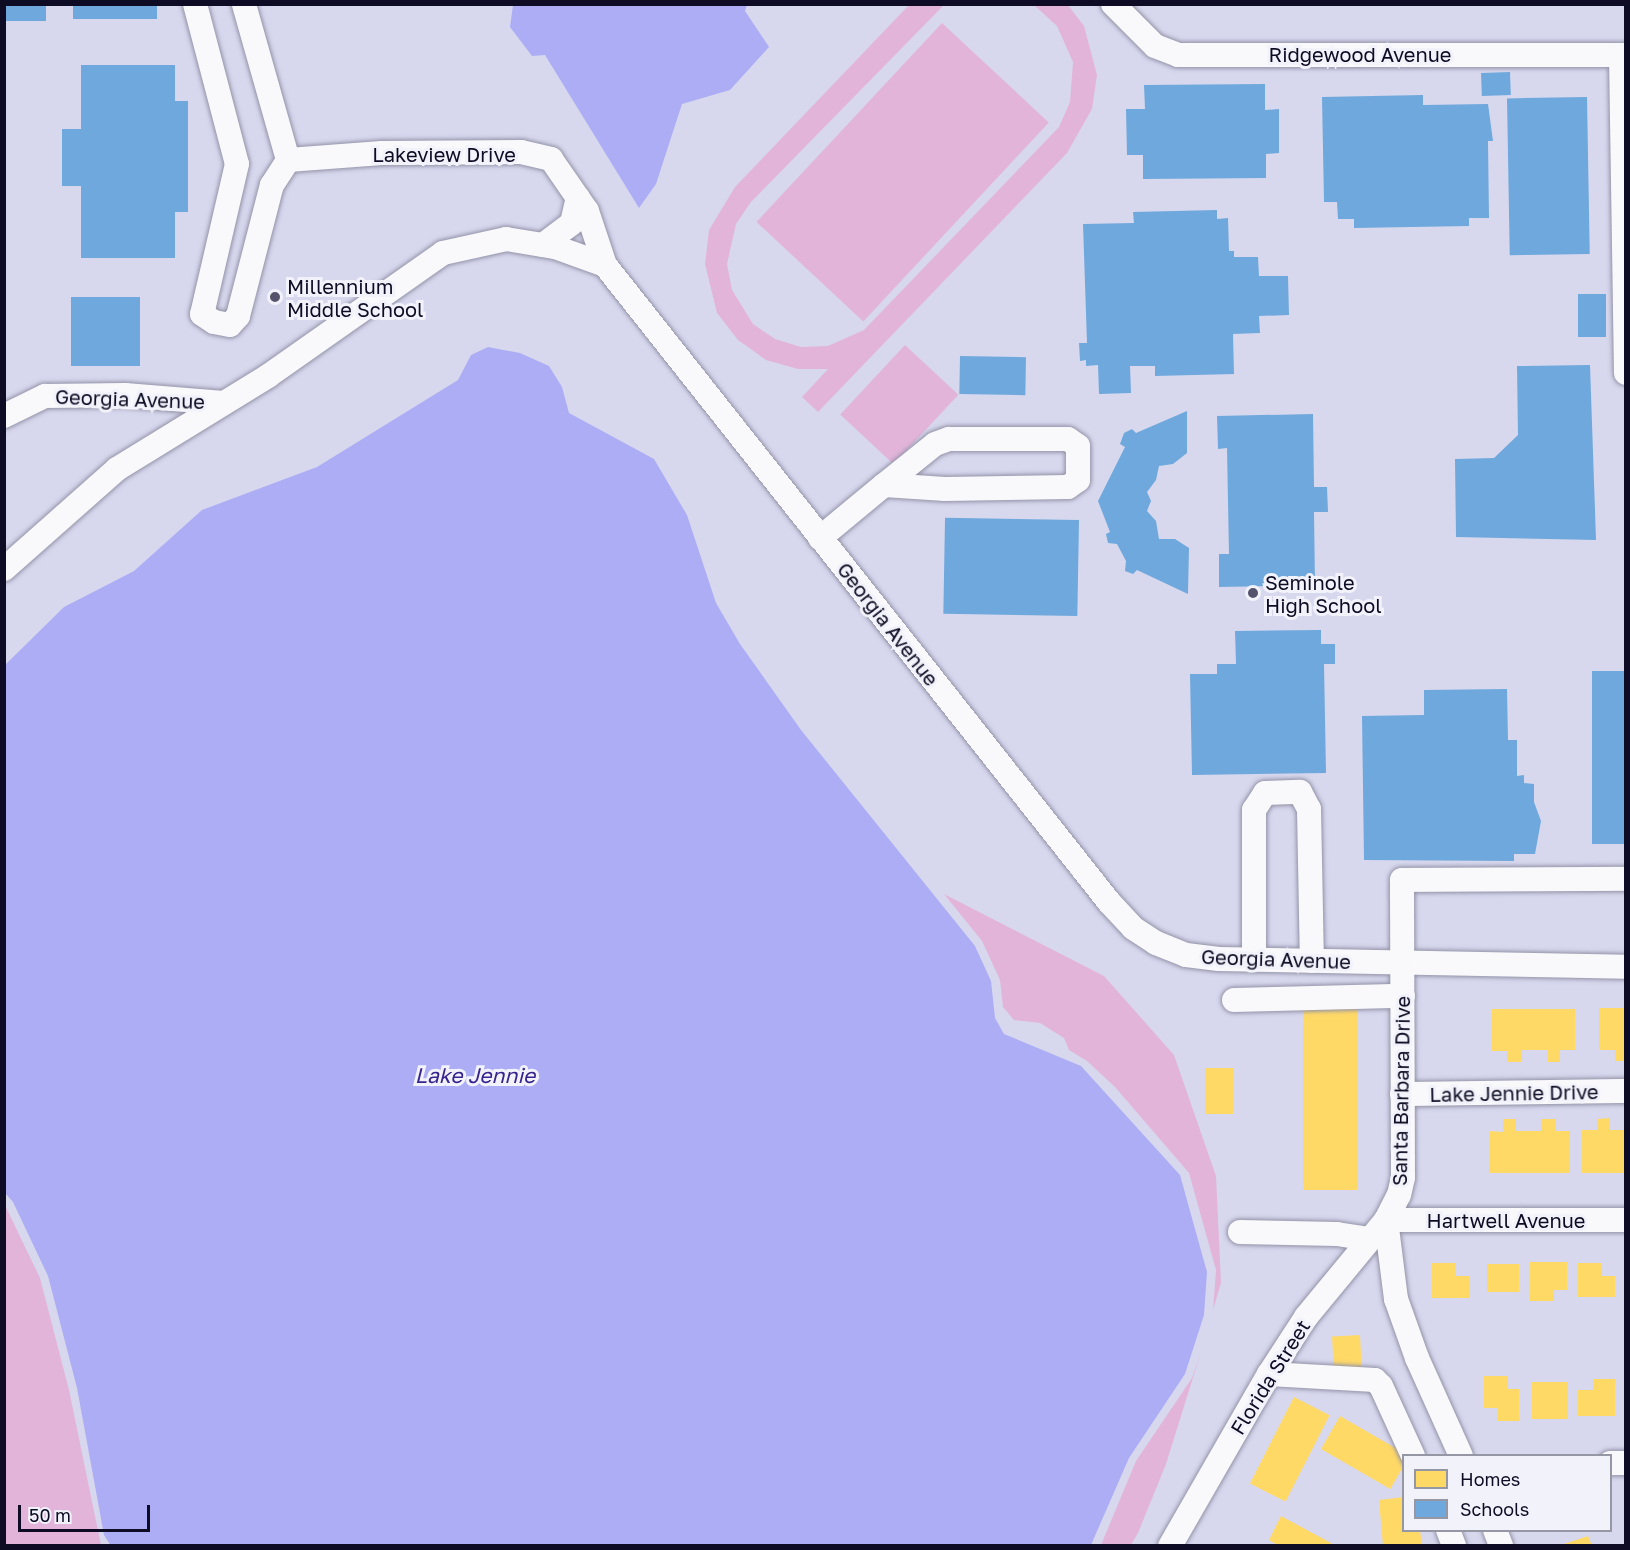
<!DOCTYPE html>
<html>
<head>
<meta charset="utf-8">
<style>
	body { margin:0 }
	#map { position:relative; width:1630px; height:1550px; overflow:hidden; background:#d7d8ee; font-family:"Golos Text",sans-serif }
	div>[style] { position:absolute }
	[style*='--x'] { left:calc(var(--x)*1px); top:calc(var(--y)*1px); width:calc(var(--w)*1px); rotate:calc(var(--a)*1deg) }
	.green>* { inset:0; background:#e2b4da; transform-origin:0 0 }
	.water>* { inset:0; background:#adadf5 }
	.homes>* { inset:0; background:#ffd966; transform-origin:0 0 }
	.schools>* { inset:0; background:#6fa8dc; transform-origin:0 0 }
	.roads { filter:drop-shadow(0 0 2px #9393a8) drop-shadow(0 0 2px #9393a8) }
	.minor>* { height:24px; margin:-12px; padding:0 12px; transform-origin:12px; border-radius:12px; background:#f9f9fc }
	.dots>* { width:16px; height:16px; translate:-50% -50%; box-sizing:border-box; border:3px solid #f2f3fa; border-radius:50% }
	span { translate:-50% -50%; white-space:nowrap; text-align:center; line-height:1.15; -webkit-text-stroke:6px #f2f3fa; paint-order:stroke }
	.street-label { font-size:20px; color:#0d0c24 }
	.poi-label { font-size:20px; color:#0d0c24 }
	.left { translate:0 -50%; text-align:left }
	.water-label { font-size:21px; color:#38248f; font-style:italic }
	.frame { position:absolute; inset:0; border:6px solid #0d0c24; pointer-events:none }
	.legend { position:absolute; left:1402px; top:1454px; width:210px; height:78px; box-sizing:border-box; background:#f2f3fa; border:2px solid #9697a4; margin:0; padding:8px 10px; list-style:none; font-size:18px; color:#0d0c24 }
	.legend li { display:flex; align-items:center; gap:12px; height:30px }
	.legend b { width:30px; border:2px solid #9697a4 }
	.scale { position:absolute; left:18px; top:1505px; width:132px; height:27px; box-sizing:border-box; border:3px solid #0d0c24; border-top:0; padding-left:8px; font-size:18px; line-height:21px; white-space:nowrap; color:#0d0c24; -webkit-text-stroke:4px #f2f3fa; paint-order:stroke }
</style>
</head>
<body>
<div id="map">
	<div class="green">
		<div style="clip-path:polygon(909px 5px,944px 5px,751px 202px,736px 224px,727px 264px,732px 290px,753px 324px,775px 339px,801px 347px,828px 346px,864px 330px,1059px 127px,1070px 102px,1073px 62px,1057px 26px,1034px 5px,1068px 5px,1084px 26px,1097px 75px,1092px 109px,1067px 153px,818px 412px,802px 397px,828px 369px,798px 369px,766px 360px,738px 340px,717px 313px,705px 264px,709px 230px,735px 187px)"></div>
		<div style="left:942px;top:23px;width:146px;height:272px;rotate:43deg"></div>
		<div style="left:905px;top:345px;width:73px;height:95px;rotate:43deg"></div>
		<div style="clip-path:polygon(944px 894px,1104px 976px,1174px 1055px,1216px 1176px,1221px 1283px,1213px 1310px,1216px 1270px,1189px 1173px,1115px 1087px,1087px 1061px,1069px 1050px,1064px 1038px,1040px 1023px,1014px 1020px,1003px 1007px,1000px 980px,982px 941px)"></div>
		<div style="clip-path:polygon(5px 1205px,40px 1278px,69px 1390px,101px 1545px,5px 1545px)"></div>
		<div style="clip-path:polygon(1201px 1352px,1166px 1464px,1138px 1533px,1131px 1545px,1101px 1545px,1136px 1461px,1192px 1378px)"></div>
	</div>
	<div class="water">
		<div style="clip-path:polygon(513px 5px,747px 5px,745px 11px,769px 47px,730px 90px,682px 104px,656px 184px,639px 208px,545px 55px,532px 56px,510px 27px)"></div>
		<div style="clip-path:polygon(488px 347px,520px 353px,549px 366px,562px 387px,569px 413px,654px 459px,687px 515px,716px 603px,740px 644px,801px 730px,975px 946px,991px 981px,995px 1018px,1004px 1034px,1081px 1066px,1180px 1175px,1207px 1272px,1204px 1315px,1185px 1374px,1129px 1458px,1091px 1545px,111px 1546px,104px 1535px,77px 1388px,48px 1276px,13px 1202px,5px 1193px,5px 665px,64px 607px,134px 571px,202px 510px,317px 467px,458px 380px,471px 355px)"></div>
	</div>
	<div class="homes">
		<div style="left:1303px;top:1004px;width:55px;height:186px"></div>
		<div style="clip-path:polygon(1599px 1008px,1626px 1008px,1626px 1061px,1615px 1061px,1615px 1050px,1599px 1050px)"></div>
		<div style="clip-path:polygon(1492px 1009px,1575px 1009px,1575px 1050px,1560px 1050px,1560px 1062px,1548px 1062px,1548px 1050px,1522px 1050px,1522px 1062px,1507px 1062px,1507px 1051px,1492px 1051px)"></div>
		<div style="left:1205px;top:1068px;width:28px;height:46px"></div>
		<div style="clip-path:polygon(1610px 1118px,1610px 1130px,1626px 1130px,1626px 1173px,1582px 1173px,1582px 1130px,1597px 1130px,1597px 1119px)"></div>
		<div style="clip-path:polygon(1503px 1119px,1516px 1119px,1516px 1131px,1541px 1131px,1541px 1119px,1555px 1119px,1555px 1131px,1570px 1131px,1570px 1173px,1489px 1173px,1489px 1131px,1503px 1132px)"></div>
		<div style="clip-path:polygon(1530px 1262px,1567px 1262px,1567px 1290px,1554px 1290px,1554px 1301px,1530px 1301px)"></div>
		<div style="clip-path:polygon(1432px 1263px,1456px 1263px,1456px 1276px,1470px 1276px,1470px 1298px,1432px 1298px)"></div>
		<div style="clip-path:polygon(1578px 1263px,1602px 1263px,1602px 1276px,1615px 1276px,1615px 1297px,1578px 1297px)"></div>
		<div style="left:1487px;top:1264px;width:32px;height:28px"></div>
		<div style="left:1360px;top:1335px;width:33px;height:28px;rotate:87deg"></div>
		<div style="clip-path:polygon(1484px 1376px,1508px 1376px,1508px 1389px,1519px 1389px,1519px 1421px,1497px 1421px,1497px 1408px,1484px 1408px)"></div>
		<div style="clip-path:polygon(1593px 1379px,1615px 1379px,1615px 1416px,1578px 1416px,1578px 1390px,1593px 1390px)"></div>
		<div style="left:1532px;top:1382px;width:36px;height:37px"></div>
		<div style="left:1294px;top:1397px;width:40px;height:97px;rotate:27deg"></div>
		<div style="left:1340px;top:1416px;width:80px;height:38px;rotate:30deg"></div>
		<div style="clip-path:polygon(1404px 1497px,1404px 1530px,1420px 1530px,1422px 1546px,1383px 1546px,1379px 1500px)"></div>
		<div style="clip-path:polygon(1281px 1516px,1331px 1543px,1330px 1546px,1279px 1546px,1269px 1540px)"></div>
		<div style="clip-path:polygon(1588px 1536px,1592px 1546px,1561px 1546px,1561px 1545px)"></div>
	</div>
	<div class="schools">
		<div style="left:4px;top:4px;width:42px;height:17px"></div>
		<div style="left:73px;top:5px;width:84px;height:14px"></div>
		<div style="clip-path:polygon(81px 65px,175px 65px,175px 101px,188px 101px,188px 212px,175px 212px,175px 258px,81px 258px,81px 186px,62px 186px,62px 129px,81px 129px)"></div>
		<div style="left:1510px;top:72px;width:23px;height:29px;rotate:88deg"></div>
		<div style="clip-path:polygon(1265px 84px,1265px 110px,1279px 109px,1279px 153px,1266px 154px,1266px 178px,1143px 179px,1143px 155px,1127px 155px,1126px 109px,1145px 109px,1144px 85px)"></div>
		<div style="clip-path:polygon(1423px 95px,1423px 105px,1488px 104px,1493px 141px,1488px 141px,1489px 218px,1469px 218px,1469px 226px,1354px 228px,1354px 219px,1338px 219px,1337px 202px,1324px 202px,1322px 97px)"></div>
		<div style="left:1587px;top:97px;width:157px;height:80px;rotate:89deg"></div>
		<div style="clip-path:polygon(1217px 210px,1217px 219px,1228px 218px,1229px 251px,1234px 251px,1234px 257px,1258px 257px,1259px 276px,1288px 276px,1289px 315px,1259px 316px,1260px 333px,1233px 334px,1234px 374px,1155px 376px,1155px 366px,1130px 366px,1131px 393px,1099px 394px,1098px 365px,1086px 366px,1086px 360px,1080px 361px,1079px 343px,1087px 343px,1083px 224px,1134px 223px,1133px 212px)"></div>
		<div style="left:1578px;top:294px;width:28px;height:43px"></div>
		<div style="left:71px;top:297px;width:69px;height:69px"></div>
		<div style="left:960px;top:356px;width:66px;height:38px;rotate:1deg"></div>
		<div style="clip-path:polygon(1590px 365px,1596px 540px,1456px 537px,1455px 459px,1494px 458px,1518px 435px,1517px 366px)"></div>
		<div style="clip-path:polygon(1187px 411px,1187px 453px,1173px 464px,1159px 466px,1156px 480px,1147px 492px,1151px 501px,1147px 511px,1156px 521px,1159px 539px,1175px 539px,1189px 548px,1188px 594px,1137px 570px,1133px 574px,1125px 571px,1126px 561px,1117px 544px,1108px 543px,1106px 534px,1110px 532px,1098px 501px,1125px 447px,1120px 444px,1124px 433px,1132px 429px,1136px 433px)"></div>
		<div style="clip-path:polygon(1313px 414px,1314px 487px,1327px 487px,1328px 512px,1314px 512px,1315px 585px,1219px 587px,1219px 554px,1229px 554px,1227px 448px,1218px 449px,1217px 416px)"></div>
		<div style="left:1079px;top:520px;width:96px;height:134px;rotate:91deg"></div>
		<div style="clip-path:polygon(1321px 630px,1321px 644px,1335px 644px,1335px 664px,1324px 664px,1326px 773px,1192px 775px,1190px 674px,1217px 674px,1217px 664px,1236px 664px,1235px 631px)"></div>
		<div style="left:1626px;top:671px;width:173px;height:34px;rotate:90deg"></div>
		<div style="clip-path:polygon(1507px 689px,1508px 740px,1517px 740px,1517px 776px,1524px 775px,1524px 783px,1534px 784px,1534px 802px,1541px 821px,1535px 854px,1514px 854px,1514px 861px,1364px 860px,1362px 716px,1424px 715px,1424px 690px)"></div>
	</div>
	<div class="roads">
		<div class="minor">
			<div style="--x:195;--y:4;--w:165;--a:75.3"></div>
			<div style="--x:237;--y:164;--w:154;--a:103.1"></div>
			<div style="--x:202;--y:314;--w:14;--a:34"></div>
			<div style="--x:214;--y:322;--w:16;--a:11"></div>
			<div style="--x:230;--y:325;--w:12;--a:-48"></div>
			<div style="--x:238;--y:316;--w:135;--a:-75.5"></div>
			<div style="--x:272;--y:185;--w:30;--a:-57"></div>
			<div style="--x:288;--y:160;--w:162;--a:-105.8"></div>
			<div style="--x:1113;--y:4;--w:59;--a:45"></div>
			<div style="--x:1155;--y:46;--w:25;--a:21"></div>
			<div style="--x:1178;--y:55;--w:448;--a:0"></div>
			<div style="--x:1621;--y:55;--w:318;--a:89.1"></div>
			<div style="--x:288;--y:160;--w:94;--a:-4.3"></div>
			<div style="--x:382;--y:153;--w:139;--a:-0.4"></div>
			<div style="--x:521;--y:152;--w:31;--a:13"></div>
			<div style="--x:551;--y:159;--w:63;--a:55.3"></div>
			<div style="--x:587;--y:211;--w:57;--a:71.6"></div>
			<div style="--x:543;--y:245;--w:36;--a:-37"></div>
			<div style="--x:572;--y:223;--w:26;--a:-77"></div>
			<div style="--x:4;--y:416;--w:46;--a:-26"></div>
			<div style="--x:45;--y:396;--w:80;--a:-0.7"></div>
			<div style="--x:125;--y:395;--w:99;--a:4.6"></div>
			<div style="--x:820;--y:538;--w:83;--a:-39.6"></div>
			<div style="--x:884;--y:485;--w:65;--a:-38.8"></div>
			<div style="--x:935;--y:444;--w:15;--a:-20"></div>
			<div style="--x:949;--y:439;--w:119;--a:0"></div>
			<div style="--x:1068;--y:439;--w:12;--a:35"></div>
			<div style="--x:1078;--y:446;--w:34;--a:90"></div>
			<div style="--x:1078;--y:480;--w:12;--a:145"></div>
			<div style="--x:1068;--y:487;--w:123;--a:179.1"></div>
			<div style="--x:945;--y:489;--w:61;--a:-176.2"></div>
			<div style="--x:4;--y:569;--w:151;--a:-41.5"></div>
			<div style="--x:117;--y:469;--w:177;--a:-31.6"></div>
			<div style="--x:268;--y:376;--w:214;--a:-35.1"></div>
			<div style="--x:443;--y:253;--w:65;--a:-12.5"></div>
			<div style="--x:506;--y:239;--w:50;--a:9.3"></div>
			<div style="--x:555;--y:247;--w:53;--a:19.8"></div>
			<div style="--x:605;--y:265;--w:812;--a:51.65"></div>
			<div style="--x:1109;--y:902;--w:35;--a:47"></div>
			<div style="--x:1133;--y:928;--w:27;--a:33"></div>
			<div style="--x:1156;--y:943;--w:32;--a:22"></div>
			<div style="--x:1186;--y:955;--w:33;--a:7"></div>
			<div style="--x:1219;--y:959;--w:407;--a:1.1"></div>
			<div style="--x:1254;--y:960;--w:150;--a:-90"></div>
			<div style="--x:1254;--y:810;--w:20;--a:-57"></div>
			<div style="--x:1265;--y:793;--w:35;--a:-2"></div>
			<div style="--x:1300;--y:792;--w:19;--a:62"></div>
			<div style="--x:1309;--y:809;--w:152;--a:88.9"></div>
			<div style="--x:1234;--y:1000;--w:169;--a:-1.4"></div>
			<div style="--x:1402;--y:1094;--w:224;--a:-0.8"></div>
			<div style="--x:1386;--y:1220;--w:80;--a:82.8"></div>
			<div style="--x:1396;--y:1299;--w:63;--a:70.4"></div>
			<div style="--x:1417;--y:1358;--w:107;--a:65.8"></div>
			<div style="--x:1386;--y:1220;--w:240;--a:0"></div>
			<div style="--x:1240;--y:1232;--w:97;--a:1.2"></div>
			<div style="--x:1337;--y:1234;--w:33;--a:9"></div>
			<div style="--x:1269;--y:1374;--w:106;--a:3.2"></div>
			<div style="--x:1375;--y:1380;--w:8;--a:45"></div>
			<div style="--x:1381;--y:1386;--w:77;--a:65.4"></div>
			<div style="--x:1610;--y:1463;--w:16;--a:0"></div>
			<div style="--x:1448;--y:1530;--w:17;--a:69"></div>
			<div style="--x:1495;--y:1530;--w:17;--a:69"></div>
			<div style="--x:1170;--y:1546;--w:198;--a:-60.1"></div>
			<div style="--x:1269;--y:1374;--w:68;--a:-57"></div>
			<div style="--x:1306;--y:1317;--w:126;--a:-50.5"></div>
			<div style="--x:1386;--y:1220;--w:28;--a:-63"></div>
			<div style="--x:1399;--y:1195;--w:18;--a:-77"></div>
			<div style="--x:1403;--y:1177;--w:297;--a:-90.2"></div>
			<div style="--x:1402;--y:880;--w:224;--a:-0.3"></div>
		</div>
	</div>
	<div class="dots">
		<div style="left:275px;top:297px;background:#54536b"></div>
		<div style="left:1253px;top:593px;background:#54536b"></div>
	</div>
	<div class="street-label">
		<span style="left:1360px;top:54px">Ridgewood Avenue</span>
		<span style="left:444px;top:154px">Lakeview Drive</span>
		<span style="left:130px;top:399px;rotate:2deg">Georgia Avenue</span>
		<span style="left:888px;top:624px;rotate:52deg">Georgia Avenue</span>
		<span style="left:1276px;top:959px;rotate:2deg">Georgia Avenue</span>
		<span style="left:1401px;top:1091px;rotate:-89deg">Santa Barbara Drive</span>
		<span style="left:1514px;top:1093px;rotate:-1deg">Lake Jennie Drive</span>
		<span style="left:1506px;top:1220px">Hartwell Avenue</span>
		<span style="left:1270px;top:1377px;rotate:-58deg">Florida Street</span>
	</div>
	<div class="poi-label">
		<span class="left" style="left:287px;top:298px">Millennium<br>Middle School</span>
		<span class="left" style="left:1265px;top:594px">Seminole<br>High School</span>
	</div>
	<div class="water-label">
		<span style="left:475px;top:1075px">Lake Jennie</span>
	</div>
	<div class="frame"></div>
	<ul class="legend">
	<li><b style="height:16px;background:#ffd966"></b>Homes</li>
	<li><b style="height:16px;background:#6fa8dc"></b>Schools</li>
	</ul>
	<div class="scale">50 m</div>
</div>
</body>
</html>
